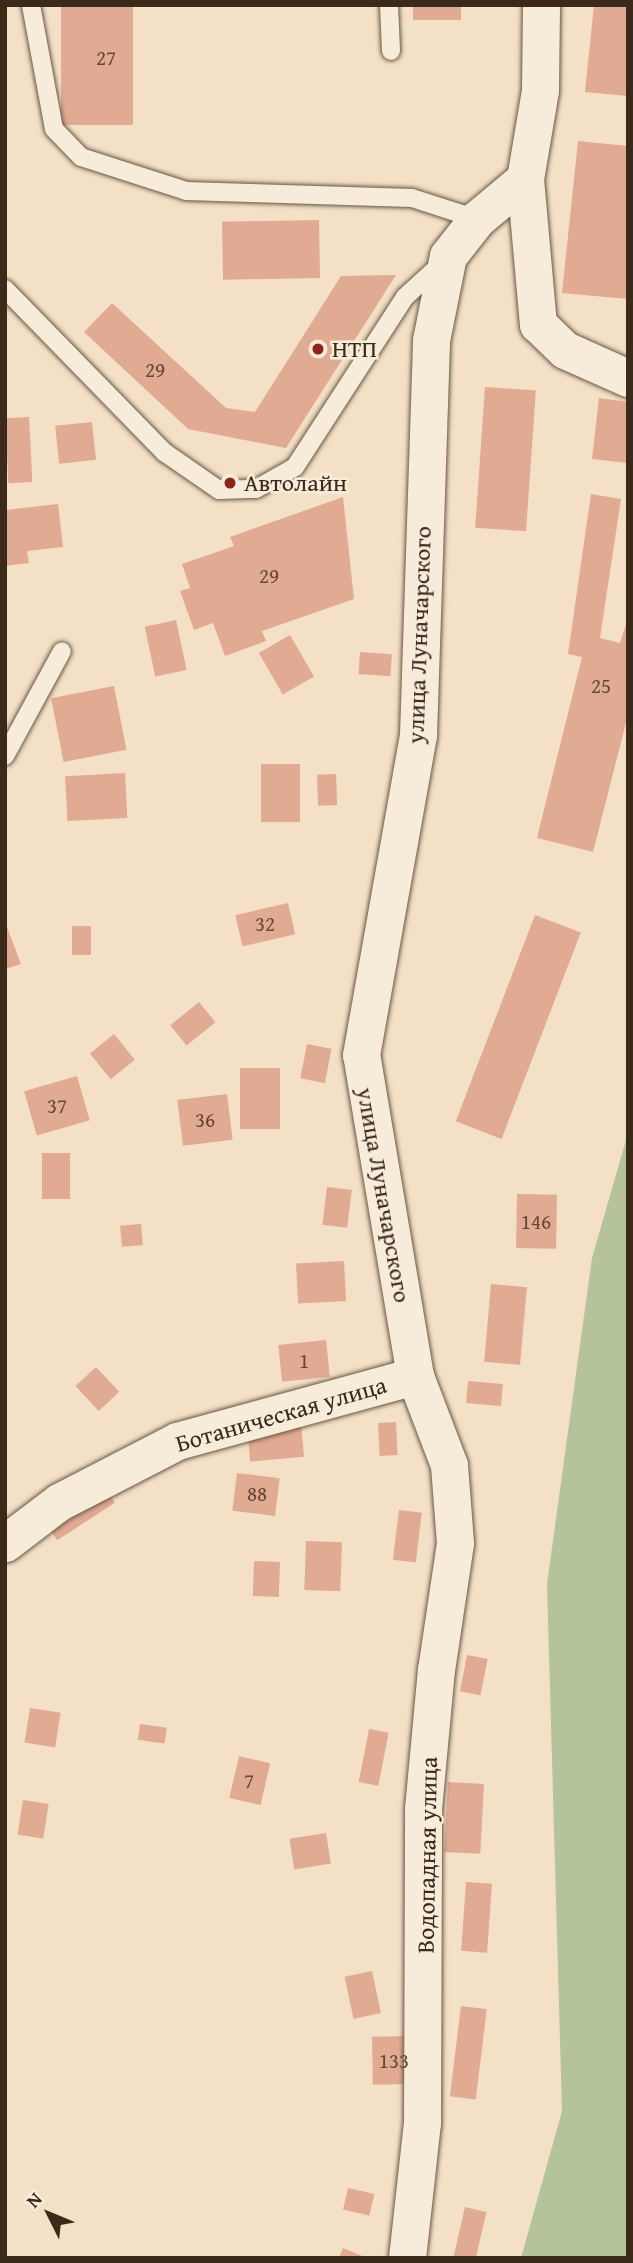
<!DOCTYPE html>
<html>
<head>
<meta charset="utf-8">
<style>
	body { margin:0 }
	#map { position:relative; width:633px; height:2263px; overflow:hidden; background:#f3e0c6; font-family:"Gentium Book Plus",serif }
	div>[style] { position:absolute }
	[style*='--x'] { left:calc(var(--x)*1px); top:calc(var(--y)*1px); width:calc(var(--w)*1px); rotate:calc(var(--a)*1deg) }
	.green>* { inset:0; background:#b4c39a }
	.building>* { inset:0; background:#e1aa92; transform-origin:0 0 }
	.roads { filter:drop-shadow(0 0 2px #695744) drop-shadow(0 0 2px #695744) }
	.lane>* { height:18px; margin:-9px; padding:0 9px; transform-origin:9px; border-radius:9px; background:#f7ebda }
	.street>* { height:37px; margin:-18.5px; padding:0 18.5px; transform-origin:18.5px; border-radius:18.5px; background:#f7ebda }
	.dots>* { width:19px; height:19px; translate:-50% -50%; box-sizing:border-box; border:4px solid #f7ebda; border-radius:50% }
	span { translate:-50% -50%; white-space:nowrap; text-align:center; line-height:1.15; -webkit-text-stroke:5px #f7ebda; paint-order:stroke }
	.number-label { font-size:21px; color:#644937 }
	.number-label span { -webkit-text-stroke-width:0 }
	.poi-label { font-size:24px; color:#3b2919 }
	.left { translate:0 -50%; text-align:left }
	.street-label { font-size:24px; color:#3b2919 }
	.frame { position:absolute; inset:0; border:7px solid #3b2919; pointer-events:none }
	.north { position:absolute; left:14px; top:2179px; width:70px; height:70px; -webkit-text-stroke:5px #f7ebda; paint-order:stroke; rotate:313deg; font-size:19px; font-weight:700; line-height:28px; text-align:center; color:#3b2919 }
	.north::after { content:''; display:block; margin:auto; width:24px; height:32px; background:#3b2919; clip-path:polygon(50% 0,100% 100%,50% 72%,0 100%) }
</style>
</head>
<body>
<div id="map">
	<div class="green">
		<div style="clip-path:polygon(628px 1133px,628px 2258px,521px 2258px,562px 2111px,547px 1584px,592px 1258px)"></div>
	</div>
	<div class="building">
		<div style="left:61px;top:5px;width:72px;height:120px"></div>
		<div style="left:413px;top:5px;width:48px;height:15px"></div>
		<div style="clip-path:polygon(594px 5px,628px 5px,628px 96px,585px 92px)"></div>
		<div style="clip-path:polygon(578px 141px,628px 146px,628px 299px,562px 293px)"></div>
		<div style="left:319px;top:220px;width:58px;height:97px;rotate:89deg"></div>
		<div style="clip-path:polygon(396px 275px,286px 448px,188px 429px,84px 332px,112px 303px,226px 408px,255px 412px,341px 276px)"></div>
		<div style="left:485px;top:387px;width:51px;height:141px;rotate:4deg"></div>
		<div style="clip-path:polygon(599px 398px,628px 402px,628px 463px,592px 459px)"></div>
		<div style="left:29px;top:417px;width:65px;height:24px;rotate:87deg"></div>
		<div style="left:92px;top:422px;width:38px;height:37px;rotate:84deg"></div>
		<div style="clip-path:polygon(591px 494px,621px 499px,600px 638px,620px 643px,628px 618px,628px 715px,593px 852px,537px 838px,582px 657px,568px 654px)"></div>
		<div style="clip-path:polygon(343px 497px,354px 599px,262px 631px,266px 641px,225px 656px,213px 623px,194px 630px,180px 591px,190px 588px,182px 564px,234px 546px,230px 537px)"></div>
		<div style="clip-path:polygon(58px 504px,63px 547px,27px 551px,29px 563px,5px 566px,5px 510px)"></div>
		<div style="left:176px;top:620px;width:51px;height:32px;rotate:78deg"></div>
		<div style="left:290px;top:635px;width:48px;height:36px;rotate:60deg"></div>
		<div style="left:360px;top:652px;width:32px;height:22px;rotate:4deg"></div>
		<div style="left:114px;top:686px;width:65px;height:64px;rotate:79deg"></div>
		<div style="left:261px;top:764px;width:39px;height:58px"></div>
		<div style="left:125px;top:773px;width:45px;height:60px;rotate:87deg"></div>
		<div style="left:336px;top:774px;width:31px;height:19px;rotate:88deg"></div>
		<div style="left:288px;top:903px;width:32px;height:54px;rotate:77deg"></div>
		<div style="left:535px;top:915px;width:49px;height:221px;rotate:21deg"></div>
		<div style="clip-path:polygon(5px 922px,21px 964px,5px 969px)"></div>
		<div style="left:72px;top:926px;width:19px;height:29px"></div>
		<div style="left:199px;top:1002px;width:26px;height:37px;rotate:51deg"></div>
		<div style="left:114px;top:1034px;width:33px;height:31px;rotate:51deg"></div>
		<div style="left:307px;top:1044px;width:25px;height:35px;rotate:11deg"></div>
		<div style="left:240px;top:1068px;width:40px;height:61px"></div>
		<div style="left:77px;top:1076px;width:46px;height:55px;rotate:74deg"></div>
		<div style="left:227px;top:1094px;width:46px;height:50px;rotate:83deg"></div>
		<div style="left:42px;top:1153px;width:28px;height:46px"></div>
		<div style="left:327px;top:1187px;width:25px;height:38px;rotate:7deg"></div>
		<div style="left:517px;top:1194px;width:40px;height:54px;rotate:1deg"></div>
		<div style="left:141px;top:1224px;width:21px;height:21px;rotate:85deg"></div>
		<div style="left:344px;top:1261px;width:40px;height:48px;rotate:87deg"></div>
		<div style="left:491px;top:1284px;width:36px;height:78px;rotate:5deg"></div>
		<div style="left:326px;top:1340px;width:37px;height:48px;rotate:84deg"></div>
		<div style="left:96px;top:1367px;width:34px;height:28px;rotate:47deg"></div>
		<div style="left:468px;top:1381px;width:35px;height:22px;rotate:5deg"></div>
		<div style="left:396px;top:1422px;width:33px;height:18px;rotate:87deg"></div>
		<div style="left:301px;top:1423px;width:34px;height:54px;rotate:85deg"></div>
		<div style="left:237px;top:1473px;width:43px;height:38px;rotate:7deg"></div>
		<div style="left:104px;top:1486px;width:20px;height:69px;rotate:57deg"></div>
		<div style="left:399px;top:1510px;width:23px;height:50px;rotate:7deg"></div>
		<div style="left:306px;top:1541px;width:36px;height:49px;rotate:2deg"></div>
		<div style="left:254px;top:1561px;width:26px;height:35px;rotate:2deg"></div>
		<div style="left:467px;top:1655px;width:21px;height:37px;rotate:11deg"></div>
		<div style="left:30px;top:1708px;width:31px;height:35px;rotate:9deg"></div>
		<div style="left:140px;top:1724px;width:27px;height:16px;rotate:8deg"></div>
		<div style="left:369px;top:1729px;width:20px;height:54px;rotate:11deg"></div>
		<div style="left:239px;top:1756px;width:32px;height:43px;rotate:13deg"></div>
		<div style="left:448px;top:1782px;width:36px;height:70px;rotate:3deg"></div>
		<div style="left:23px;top:1800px;width:26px;height:35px;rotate:9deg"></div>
		<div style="left:326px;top:1833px;width:31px;height:37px;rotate:81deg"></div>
		<div style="left:466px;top:1882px;width:26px;height:69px;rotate:4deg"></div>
		<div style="left:372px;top:1971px;width:43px;height:28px;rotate:78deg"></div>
		<div style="left:461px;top:2006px;width:26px;height:91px;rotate:7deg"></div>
		<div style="left:414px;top:2036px;width:48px;height:42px;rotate:89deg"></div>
		<div style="left:348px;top:2188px;width:27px;height:22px;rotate:13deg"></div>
		<div style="left:465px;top:2207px;width:22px;height:52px;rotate:13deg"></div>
		<div style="clip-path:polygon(343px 2248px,367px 2258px,339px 2258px)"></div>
	</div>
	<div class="roads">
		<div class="lane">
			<div style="--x:31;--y:5;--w:126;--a:79.5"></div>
			<div style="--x:54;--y:129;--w:39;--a:46"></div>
			<div style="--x:81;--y:157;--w:110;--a:17.9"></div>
			<div style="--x:186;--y:191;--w:226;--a:1.8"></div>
			<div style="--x:412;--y:198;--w:68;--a:17.9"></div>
			<div style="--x:389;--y:5;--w:46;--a:87.5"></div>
			<div style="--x:5;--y:289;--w:228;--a:45.7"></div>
			<div style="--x:164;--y:452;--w:67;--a:34.6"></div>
			<div style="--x:219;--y:490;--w:37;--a:-2"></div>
			<div style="--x:256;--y:489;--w:45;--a:-29.4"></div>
			<div style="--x:295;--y:467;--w:202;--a:-57.1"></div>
			<div style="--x:405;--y:297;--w:49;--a:-42.5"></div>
			<div style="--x:5;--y:756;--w:119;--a:-61.5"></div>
		</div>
		<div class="street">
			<div style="--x:525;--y:179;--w:146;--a:84.9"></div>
			<div style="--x:538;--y:324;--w:37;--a:44"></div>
			<div style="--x:565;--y:350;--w:69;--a:24"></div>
			<div style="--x:5;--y:1543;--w:68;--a:-37.2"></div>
			<div style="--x:59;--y:1502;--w:133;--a:-27.3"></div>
			<div style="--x:177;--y:1441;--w:247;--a:-15.3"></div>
			<div style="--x:407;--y:2258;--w:136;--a:-83.7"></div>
			<div style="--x:422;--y:2123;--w:314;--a:-89.8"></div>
			<div style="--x:423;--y:1809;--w:140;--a:-84.7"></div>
			<div style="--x:436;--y:1670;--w:128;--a:-81.5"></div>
			<div style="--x:455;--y:1543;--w:78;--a:-94.4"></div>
			<div style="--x:449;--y:1465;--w:95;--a:-110.9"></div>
			<div style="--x:415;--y:1376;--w:326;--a:-99.5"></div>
			<div style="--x:361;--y:1055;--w:325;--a:-79.9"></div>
			<div style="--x:418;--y:735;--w:395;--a:-88.1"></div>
			<div style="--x:431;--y:340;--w:86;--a:-78.6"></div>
			<div style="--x:448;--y:256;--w:47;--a:-51.9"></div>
			<div style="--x:477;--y:219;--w:62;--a:-39.8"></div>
			<div style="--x:525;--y:179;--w:90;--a:-80.4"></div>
			<div style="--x:540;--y:90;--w:85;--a:-89.3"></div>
		</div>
	</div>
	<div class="dots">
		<div style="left:318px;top:349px;background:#8f2418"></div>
		<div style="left:230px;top:483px;background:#8f2418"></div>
	</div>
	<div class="number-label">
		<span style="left:106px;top:58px">27</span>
		<span style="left:155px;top:370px">29</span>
		<span style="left:269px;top:576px">29</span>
		<span style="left:601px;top:686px">25</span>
		<span style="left:265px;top:924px">32</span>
		<span style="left:57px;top:1106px">37</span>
		<span style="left:205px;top:1120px">36</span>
		<span style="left:536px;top:1222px">146</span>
		<span style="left:304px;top:1361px">1</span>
		<span style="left:257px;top:1494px">88</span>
		<span style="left:249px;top:1781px">7</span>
		<span style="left:394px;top:2061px">133</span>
	</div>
	<div class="poi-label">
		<span class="left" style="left:332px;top:349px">НТП</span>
		<span class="left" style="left:244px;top:483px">Автолайн</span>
	</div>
	<div class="street-label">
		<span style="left:419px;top:635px;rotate:-88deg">улица Луначарского</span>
		<span style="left:384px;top:1195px;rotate:80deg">улица Луначарского</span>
		<span style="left:281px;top:1414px;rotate:-16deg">Ботаническая улица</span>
		<span style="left:427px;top:1855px;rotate:-89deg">Водопадная улица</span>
	</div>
	<div class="frame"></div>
	<div class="north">N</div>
</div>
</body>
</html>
